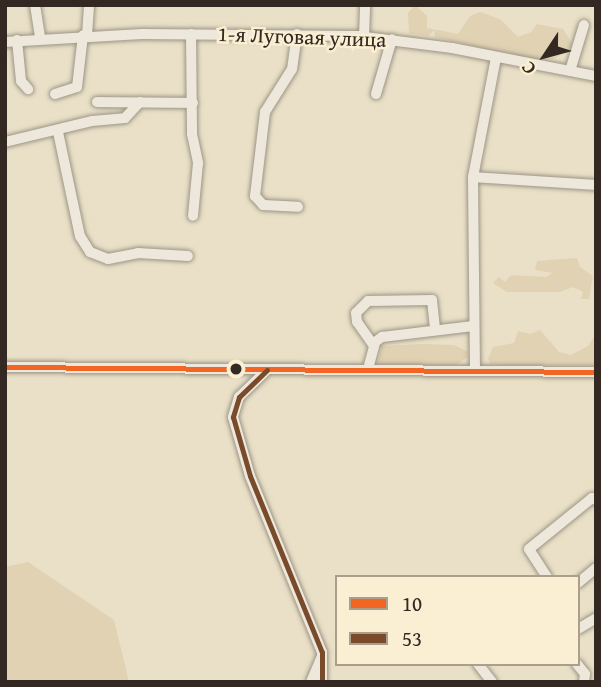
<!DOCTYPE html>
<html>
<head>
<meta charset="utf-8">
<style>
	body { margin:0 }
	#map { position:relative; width:601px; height:687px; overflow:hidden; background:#eae0c7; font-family:"Gentium Book Plus",serif }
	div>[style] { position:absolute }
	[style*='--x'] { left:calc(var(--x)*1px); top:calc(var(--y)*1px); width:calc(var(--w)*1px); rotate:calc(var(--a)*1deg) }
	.green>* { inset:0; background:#e0d2b2 }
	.roads { filter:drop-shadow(0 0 2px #9c9586) drop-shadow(0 0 2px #9c9586) }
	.minor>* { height:10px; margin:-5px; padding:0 5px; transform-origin:5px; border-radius:5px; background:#ede8db }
	.bus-1>* { height:5px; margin:-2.5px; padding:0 2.5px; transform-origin:2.5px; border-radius:2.5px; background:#f26522 }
	.bus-2>* { height:5px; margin:-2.5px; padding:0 2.5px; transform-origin:2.5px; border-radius:2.5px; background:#7a4b2a }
	.dots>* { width:19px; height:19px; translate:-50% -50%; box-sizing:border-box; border:4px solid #faefd2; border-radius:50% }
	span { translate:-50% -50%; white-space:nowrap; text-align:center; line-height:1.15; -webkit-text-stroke:5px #faefd2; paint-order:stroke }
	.street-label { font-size:21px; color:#342823 }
	.frame { position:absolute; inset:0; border:7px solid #342823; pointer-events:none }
	.legend { position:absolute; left:335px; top:575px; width:245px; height:91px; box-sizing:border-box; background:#faefd2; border:2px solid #ab9f8c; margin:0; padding:9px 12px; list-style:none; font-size:21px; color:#342823 }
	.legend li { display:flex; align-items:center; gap:14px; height:35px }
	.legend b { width:35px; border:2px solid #ab9f8c }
	.north { position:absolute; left:510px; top:21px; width:70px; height:70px; -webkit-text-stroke:5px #faefd2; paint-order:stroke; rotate:234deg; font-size:19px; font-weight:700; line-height:28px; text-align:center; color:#342823 }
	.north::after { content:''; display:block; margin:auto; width:24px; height:32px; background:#342823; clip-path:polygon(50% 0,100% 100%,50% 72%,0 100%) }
</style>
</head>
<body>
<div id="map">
	<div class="green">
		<div style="clip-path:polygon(415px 5px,427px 16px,427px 28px,458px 34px,470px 16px,480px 12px,500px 19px,518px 37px,531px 32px,537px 24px,563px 29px,575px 48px,553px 59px,534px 60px,435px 37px,434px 30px,428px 36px,409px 33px,408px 13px)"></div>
		<div style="clip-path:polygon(577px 258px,580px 267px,593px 276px,589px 299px,581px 299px,583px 292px,573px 287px,560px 292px,507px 292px,493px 283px,499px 277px,505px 282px,511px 275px,546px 277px,552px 273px,535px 270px,537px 261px)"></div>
		<div style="clip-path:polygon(540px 330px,559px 352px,571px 355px,588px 346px,596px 334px,596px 365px,507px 365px,491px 364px,488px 359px,493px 347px,514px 343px,518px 331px,530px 334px)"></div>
		<div style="clip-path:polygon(424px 344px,454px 345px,467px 351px,468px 357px,456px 365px,382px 366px,378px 361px,382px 346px)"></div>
		<div style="clip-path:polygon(28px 562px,114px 620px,129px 682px,5px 682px,5px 567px)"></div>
	</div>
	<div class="roads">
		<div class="minor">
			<div style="--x:35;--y:5;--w:32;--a:81"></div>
			<div style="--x:191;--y:34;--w:100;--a:89.4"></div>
			<div style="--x:192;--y:134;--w:30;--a:78"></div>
			<div style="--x:198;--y:163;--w:53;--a:95.4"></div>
			<div style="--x:297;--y:34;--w:35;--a:98"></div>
			<div style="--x:292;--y:69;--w:51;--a:122.1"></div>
			<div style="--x:265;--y:112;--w:85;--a:96.8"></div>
			<div style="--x:255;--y:196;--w:12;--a:48"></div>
			<div style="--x:263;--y:205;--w:35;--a:3"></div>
			<div style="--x:87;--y:35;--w:30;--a:-86"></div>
			<div style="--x:364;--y:37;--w:32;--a:-88"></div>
			<div style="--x:17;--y:40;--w:41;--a:84.4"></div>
			<div style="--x:21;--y:81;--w:11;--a:49"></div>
			<div style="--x:5;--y:42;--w:137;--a:-3.3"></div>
			<div style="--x:142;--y:34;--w:215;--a:0.5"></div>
			<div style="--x:357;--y:36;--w:96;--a:7.2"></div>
			<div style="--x:452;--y:48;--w:147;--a:11"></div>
			<div style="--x:570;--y:71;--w:48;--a:-73.1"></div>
			<div style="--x:55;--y:94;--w:23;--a:-18"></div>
			<div style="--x:77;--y:87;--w:52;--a:-83.4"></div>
			<div style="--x:376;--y:94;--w:57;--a:-73.8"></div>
			<div style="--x:97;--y:102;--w:96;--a:0.6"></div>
			<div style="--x:58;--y:132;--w:106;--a:78.1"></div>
			<div style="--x:80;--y:236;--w:19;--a:58"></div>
			<div style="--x:90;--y:252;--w:19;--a:21"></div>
			<div style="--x:108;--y:259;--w:31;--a:-11"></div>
			<div style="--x:138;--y:253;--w:50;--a:3.4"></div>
			<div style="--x:5;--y:142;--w:89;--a:-13.6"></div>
			<div style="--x:92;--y:121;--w:33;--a:-5"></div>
			<div style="--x:125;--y:118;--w:22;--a:-47"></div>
			<div style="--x:473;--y:177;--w:123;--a:3.7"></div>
			<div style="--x:374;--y:346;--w:29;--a:-125"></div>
			<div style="--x:357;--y:322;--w:9;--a:-96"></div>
			<div style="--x:356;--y:313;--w:17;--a:-45"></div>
			<div style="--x:368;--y:301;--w:64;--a:-0.9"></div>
			<div style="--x:432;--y:300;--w:30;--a:84"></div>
			<div style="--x:5;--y:367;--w:591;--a:0.48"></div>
			<div style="--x:368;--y:369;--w:28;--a:-75"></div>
			<div style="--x:375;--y:342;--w:9;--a:-36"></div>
			<div style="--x:382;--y:337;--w:92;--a:-6.9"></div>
			<div style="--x:267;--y:370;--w:39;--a:136"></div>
			<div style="--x:239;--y:397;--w:21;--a:107"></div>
			<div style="--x:233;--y:417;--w:61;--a:73.9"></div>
			<div style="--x:250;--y:476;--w:190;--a:67.8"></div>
			<div style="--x:322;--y:652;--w:30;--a:90"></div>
			<div style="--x:475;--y:371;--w:194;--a:-90.6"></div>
			<div style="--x:473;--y:177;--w:122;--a:-79.1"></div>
			<div style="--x:547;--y:577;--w:33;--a:-123"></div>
			<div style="--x:529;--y:549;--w:81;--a:-39"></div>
			<div style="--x:592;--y:498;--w:4;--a:27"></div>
			<div style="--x:578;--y:583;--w:23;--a:-40"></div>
			<div style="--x:578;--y:629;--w:21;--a:-31"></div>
			<div style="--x:478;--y:664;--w:23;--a:52"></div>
			<div style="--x:577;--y:664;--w:13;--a:51"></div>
			<div style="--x:585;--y:674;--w:8;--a:97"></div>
			<div style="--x:311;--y:682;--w:26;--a:-67"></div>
		</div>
	</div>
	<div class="bus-1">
		<div style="--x:5;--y:367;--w:591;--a:0.48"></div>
	</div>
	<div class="bus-2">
		<div style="--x:267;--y:370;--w:39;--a:136"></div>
		<div style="--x:239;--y:397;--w:21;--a:107"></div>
		<div style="--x:233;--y:417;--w:61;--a:73.9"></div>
		<div style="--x:250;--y:476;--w:190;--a:67.8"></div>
		<div style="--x:322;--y:652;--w:30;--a:90"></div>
	</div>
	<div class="dots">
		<div style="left:236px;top:369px;background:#342823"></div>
	</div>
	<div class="street-label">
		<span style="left:302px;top:37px;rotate:2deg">1-я Луговая улица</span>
	</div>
	<div class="frame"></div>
	<ul class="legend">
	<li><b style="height:9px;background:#f26522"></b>10</li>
	<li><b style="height:9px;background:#7a4b2a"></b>53</li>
	</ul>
	<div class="north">С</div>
</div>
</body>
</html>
